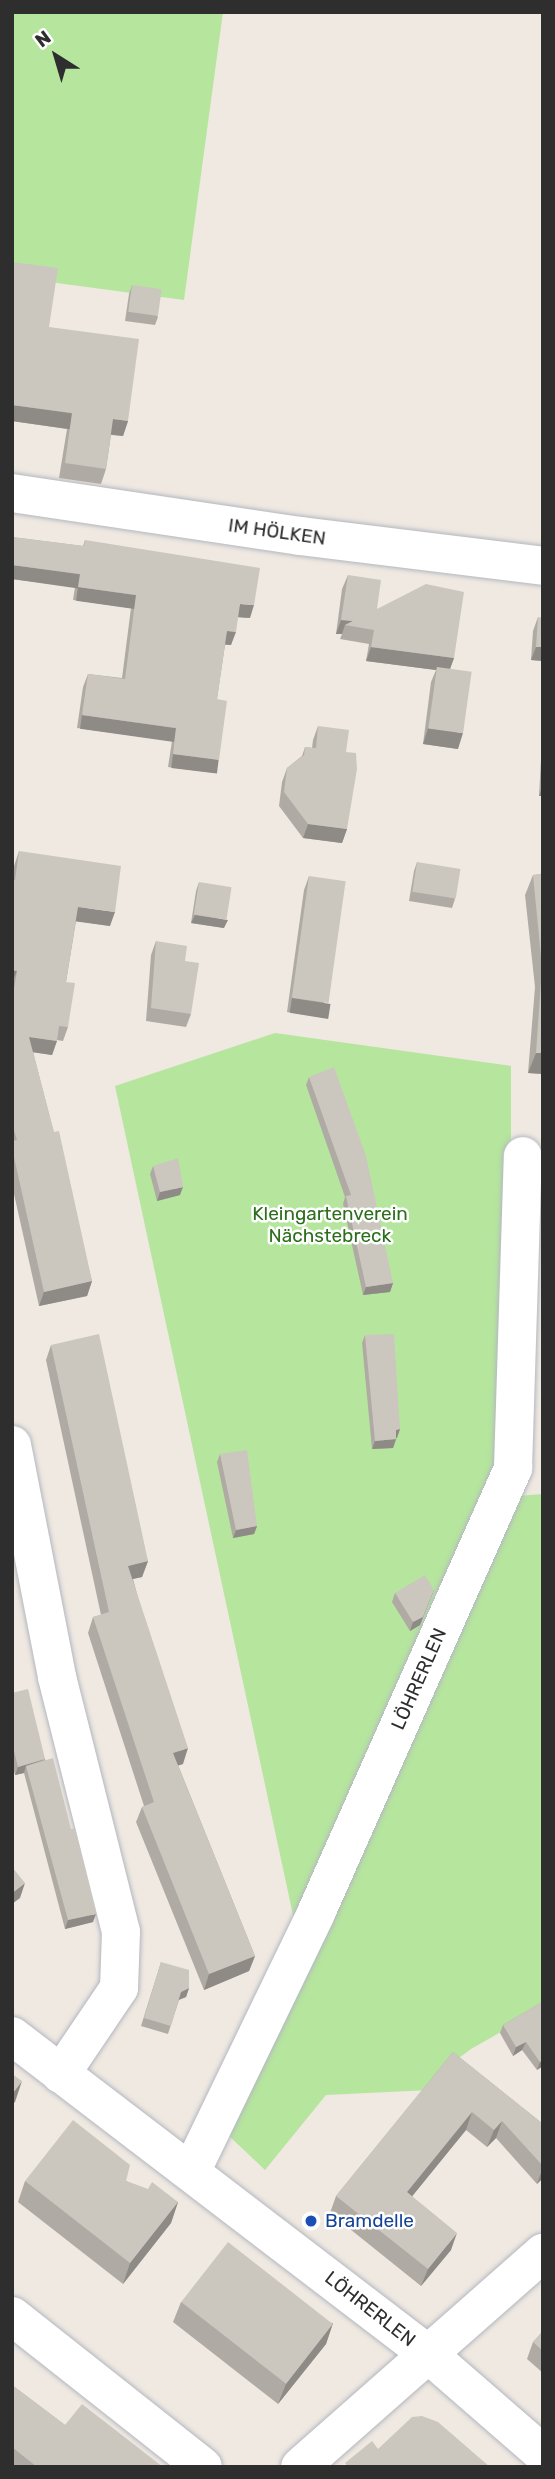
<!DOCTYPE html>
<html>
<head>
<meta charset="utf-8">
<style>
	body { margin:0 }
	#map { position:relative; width:555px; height:2479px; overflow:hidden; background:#efe9e1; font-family:Rubik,sans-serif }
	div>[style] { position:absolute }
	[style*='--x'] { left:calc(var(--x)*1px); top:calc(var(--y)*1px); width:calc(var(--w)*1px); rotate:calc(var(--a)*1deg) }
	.green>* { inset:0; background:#b6e59e }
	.roads { filter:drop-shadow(0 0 2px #b4b7c1) drop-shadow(0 0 2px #b4b7c1) }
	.minor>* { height:38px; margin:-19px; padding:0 19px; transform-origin:19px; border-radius:19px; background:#fff }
	.wall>* { inset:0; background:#afaba4 }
	.shaded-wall>* { inset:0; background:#8e8b86; transform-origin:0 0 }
	.building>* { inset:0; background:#cbc7bf; transform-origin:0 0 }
	.dots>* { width:19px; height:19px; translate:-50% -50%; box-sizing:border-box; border:4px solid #fff; border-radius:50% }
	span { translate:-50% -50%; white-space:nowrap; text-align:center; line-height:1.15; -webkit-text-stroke:5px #fff; paint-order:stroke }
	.street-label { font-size:19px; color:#2e2e2e }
	.park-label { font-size:19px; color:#2c6e1b }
	.transit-label { font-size:19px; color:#164399 }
	.left { translate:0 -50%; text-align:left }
	.frame { position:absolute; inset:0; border:14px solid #2e2e2e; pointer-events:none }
	.north { position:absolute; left:21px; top:21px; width:70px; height:70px; -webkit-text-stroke:5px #fff; paint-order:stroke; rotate:323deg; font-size:19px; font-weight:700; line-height:28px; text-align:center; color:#2e2e2e }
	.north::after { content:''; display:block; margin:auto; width:24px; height:32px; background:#2e2e2e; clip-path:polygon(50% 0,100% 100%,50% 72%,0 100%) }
</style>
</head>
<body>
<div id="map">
	<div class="green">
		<div style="clip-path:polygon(12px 12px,223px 12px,184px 300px,12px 277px)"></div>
		<div style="clip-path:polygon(275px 1033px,511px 1066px,511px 1423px,499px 1476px,296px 1929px,115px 1086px)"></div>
		<div style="clip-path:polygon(543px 1494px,543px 2008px,471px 2049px,448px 2066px,430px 2090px,326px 2095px,265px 2170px,227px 2134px,517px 1496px)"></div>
	</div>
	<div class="roads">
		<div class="minor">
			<div style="--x:12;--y:493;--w:291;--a:8.5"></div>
			<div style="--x:300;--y:536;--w:245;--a:7"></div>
			<div style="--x:12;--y:1445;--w:236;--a:79"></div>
			<div style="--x:57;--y:1677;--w:263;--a:75.9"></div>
			<div style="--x:121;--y:1932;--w:56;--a:92"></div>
			<div style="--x:119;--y:1988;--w:104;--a:124"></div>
			<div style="--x:12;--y:2036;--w:524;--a:37.4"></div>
			<div style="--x:428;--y:2354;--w:152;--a:41"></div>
			<div style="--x:191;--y:2172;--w:288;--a:-64.2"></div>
			<div style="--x:316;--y:1913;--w:487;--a:-66.1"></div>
			<div style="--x:513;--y:1468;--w:312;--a:-88.2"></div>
			<div style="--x:12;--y:2316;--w:243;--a:38.3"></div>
			<div style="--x:300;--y:2467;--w:324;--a:-41.4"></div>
		</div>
	</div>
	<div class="wall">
		<div style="clip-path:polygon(12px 262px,49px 327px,128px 421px,123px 436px,111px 435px,106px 469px,101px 484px,59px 478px,67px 429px,12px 421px)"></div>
		<div style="clip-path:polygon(132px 285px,158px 317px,155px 325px,125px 321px,129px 294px)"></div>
		<div style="clip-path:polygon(12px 537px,83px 546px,85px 540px,250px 618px,238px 617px,231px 645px,225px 645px,217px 699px,215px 773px,168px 767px,172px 741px,77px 728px,83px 687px,88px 674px,122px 678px,131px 608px,73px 600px,75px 587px,12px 579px)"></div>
		<div style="clip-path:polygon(348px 575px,377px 609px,454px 658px,450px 668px,458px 749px,423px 744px,431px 682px,436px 670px,366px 661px,369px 644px,340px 639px,342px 634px,336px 634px,342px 589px)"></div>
		<div style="clip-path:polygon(538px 617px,543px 661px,531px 660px,533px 631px)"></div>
		<div style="clip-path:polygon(543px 723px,543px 796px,539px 796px)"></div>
		<div style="clip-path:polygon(318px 726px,346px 752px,347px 829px,342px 843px,303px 838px,279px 806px,282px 782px,287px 768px,302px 756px,305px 747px,312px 748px,313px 740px)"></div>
		<div style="clip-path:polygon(19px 851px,110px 926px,76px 921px,66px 982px,68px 1027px,63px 1041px,57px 1040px,52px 1055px,33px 1052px,92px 1281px,87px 1296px,39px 1306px,12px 1185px,12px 877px,14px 866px)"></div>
		<div style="clip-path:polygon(417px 862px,455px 899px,452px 908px,409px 901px,414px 871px)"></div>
		<div style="clip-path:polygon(543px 874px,543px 1074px,528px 1073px,535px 987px,525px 895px,533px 875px)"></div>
		<div style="clip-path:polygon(309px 876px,326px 1018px,287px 1012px,304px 890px)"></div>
		<div style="clip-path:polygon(199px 882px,224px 928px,191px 923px,196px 891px)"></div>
		<div style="clip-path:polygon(156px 941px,185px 961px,191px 1014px,186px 1027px,146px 1021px,151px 955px)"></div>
		<div style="clip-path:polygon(309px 1077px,393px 1283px,390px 1292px,363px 1295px,343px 1204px,345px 1197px,306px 1085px)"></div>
		<div style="clip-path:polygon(153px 1166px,180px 1195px,157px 1201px,150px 1174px)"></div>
		<div style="clip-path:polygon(365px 1335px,400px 1429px,393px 1448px,372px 1449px,362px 1343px)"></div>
		<div style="clip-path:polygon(51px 1345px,148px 1561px,142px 1577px,133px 1579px,183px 1764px,178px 1765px,255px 1956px,249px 1971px,204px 1990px,136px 1822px,142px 1807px,144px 1806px,88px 1633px,93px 1617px,101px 1615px,46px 1360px)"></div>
		<div style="clip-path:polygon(220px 1454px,257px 1526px,254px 1534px,233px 1538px,217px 1462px)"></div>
		<div style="clip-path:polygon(434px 1590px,420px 1625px,410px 1631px,392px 1602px,395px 1593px)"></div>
		<div style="clip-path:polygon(12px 1693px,45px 1759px,93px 1922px,65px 1929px,24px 1773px,15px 1775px,12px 1764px)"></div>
		<div style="clip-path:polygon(161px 1962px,189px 1988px,186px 1997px,179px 2000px,168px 2034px,141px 2026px)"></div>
		<div style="clip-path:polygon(542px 2002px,543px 2066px,537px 2070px,522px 2050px,513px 2056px,500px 2033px,503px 2025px)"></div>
		<div style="clip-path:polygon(453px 2052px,543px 2124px,543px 2178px,537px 2184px,496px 2138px,487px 2147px,466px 2130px,412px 2196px,451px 2250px,421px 2286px,330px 2213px,336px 2196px)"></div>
		<div style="clip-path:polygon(25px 2181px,126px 2181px,178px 2202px,171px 2223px,123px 2284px,18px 2202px)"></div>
		<div style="clip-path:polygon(181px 2302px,333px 2323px,326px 2344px,278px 2404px,173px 2322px)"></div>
		<div style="clip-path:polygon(543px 2331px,543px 2373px,527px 2359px,533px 2342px)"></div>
		<div style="clip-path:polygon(12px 2385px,65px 2425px,163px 2467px,12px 2467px)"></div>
	</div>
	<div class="shaded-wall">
		<div style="left:12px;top:405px;width:61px;height:16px;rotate:8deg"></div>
		<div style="clip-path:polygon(113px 419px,128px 421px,123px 436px,107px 434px)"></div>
		<div style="left:12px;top:565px;width:69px;height:14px;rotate:8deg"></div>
		<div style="left:78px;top:587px;width:59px;height:14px;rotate:8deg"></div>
		<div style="clip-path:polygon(240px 604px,254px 605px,250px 618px,235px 617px)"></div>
		<div style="clip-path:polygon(341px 620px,353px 621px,345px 625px,342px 634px,336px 634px)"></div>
		<div style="clip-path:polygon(227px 631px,236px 632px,231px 645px,223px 644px)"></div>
		<div style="clip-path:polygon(371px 647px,454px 658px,449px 672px,437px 667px,436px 670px,366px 661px)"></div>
		<div style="clip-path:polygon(536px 647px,543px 647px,543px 661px,531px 660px)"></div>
		<div style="left:82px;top:715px;width:95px;height:14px;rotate:8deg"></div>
		<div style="clip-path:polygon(428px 728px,463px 733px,458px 749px,423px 744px)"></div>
		<div style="left:173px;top:754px;width:46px;height:14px;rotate:7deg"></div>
		<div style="clip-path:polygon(543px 785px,543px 796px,539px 796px)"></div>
		<div style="clip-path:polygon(308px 824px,347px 829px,342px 843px,303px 838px)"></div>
		<div style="clip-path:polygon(78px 907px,115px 912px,110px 926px,73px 921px)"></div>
		<div style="clip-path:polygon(195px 915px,228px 920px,224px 928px,191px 923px)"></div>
		<div style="clip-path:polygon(12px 970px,17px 971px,12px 983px)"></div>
		<div style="left:292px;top:998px;width:39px;height:15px;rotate:9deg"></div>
		<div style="clip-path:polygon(29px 1037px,57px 1041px,52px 1055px,24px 1051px)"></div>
		<div style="clip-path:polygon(536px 1053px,543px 1053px,543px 1074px,528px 1073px)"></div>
		<div style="clip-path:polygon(183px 1187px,180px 1195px,157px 1201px,160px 1192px)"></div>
		<div style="clip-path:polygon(92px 1281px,87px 1296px,39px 1306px,44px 1292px)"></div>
		<div style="clip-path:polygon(393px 1283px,390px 1292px,363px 1295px,366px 1287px)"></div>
		<div style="clip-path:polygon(400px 1429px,397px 1438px,393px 1438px,396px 1430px)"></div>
		<div style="clip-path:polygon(396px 1439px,393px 1448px,372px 1449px,375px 1441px)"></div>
		<div style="clip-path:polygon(257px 1526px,254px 1534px,233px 1538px,236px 1530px)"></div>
		<div style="clip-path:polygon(148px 1561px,142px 1577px,123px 1581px,128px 1566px)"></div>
		<div style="clip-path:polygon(434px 1590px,420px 1625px,410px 1631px,413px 1622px)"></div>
		<div style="clip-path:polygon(188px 1748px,183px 1764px,168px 1769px,173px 1753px)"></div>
		<div style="clip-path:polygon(45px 1759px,26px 1766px,24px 1773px,15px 1775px,18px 1767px)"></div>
		<div style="clip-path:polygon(25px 1883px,20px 1898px,12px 1904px,12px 1893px)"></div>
		<div style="clip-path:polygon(96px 1914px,93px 1922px,65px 1929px,68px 1920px)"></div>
		<div style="clip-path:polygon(255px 1956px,249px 1971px,204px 1990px,209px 1974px)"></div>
		<div style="clip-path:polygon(189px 1988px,186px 1997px,178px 2000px,181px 1992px)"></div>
		<div style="clip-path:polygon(526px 2042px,522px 2050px,513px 2056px,516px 2047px)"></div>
		<div style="clip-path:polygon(543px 2060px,543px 2066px,537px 2070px,540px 2062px)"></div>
		<div style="clip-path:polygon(22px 2081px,15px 2102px,12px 2105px,12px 2094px)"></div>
		<div style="clip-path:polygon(472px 2112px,466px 2130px,401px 2210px,407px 2192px)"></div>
		<div style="clip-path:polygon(502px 2121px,496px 2138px,487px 2147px,494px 2130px)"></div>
		<div style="clip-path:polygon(543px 2167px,543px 2178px,537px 2184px)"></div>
		<div style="clip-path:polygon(178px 2202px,171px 2223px,123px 2284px,130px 2263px)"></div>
		<div style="clip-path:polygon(457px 2233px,451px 2250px,421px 2286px,428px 2269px)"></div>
		<div style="clip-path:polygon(333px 2323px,326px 2344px,278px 2404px,286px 2384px)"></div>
	</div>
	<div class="building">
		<div style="clip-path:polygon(12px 262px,58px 268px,49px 327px,139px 339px,128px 421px,113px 419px,106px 469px,65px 463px,72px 413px,12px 405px)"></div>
		<div style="left:132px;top:285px;width:30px;height:27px;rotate:8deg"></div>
		<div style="clip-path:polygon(12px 537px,84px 546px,85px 540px,260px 568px,254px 605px,240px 604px,236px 632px,227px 631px,217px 699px,227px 701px,219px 760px,173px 754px,176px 728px,82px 715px,88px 674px,125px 679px,136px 595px,78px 587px,80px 574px,12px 565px)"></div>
		<div style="clip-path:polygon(348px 575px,381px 580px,377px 609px,426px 584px,464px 592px,454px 658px,371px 647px,374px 630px,345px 625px,353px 621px,341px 620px)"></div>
		<div style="clip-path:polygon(538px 617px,543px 618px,543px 647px,536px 647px)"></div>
		<div style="left:437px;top:667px;width:35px;height:62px;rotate:8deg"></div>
		<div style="clip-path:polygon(318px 726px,349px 730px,346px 752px,356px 753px,357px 769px,347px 829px,308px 824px,284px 792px,287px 768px,304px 755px,305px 747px,316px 748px)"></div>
		<div style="clip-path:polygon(19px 851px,121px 866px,115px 912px,78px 907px,66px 982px,75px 983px,68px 1027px,59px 1026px,57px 1041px,29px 1037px,54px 1132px,59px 1131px,92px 1281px,44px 1292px,12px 1148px,12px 1141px,17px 1140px,12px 1123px,12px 1001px,17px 971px,12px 970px,12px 880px,15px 880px)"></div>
		<div style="left:417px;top:862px;width:44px;height:30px;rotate:9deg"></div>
		<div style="clip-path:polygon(543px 874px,543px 1053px,536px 1053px,542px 967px,533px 875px)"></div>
		<div style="left:309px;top:876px;width:37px;height:123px;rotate:8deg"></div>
		<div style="left:199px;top:882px;width:33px;height:33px;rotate:9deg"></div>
		<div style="clip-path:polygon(156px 941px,187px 946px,185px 961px,199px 963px,191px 1014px,151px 1008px)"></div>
		<div style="clip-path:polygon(334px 1067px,366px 1156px,393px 1283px,366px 1287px,346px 1196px,351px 1195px,309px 1077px)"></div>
		<div style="clip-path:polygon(178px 1158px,183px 1187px,160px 1192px,153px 1166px)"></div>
		<div style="clip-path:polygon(99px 1334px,148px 1561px,128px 1566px,188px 1748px,173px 1753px,255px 1956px,209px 1974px,142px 1807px,154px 1802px,93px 1617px,109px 1612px,51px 1345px)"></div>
		<div style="clip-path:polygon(394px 1334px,400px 1429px,396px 1430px,396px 1439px,375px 1441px,365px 1335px)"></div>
		<div style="clip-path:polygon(247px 1450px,257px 1526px,236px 1530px,220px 1454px)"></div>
		<div style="clip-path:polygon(425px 1575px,434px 1590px,423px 1617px,413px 1622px,395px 1593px)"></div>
		<div style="clip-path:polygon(28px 1689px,45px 1759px,18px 1767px,12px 1743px,12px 1693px)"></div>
		<div style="clip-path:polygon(53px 1758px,71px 1829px,75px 1828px,96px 1914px,68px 1920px,26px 1766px)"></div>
		<div style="clip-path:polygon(12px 1867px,25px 1883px,12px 1893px)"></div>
		<div style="clip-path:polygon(161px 1962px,189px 1970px,189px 1988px,181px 1992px,171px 2026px,144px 2018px)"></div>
		<div style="clip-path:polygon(542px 2002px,543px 2060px,540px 2062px,526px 2042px,516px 2047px,503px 2025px)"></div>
		<div style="clip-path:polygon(453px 2052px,543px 2124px,543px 2166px,502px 2121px,494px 2130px,472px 2112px,407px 2192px,457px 2233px,428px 2269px,336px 2196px)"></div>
		<div style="clip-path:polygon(12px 2074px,22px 2081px,12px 2094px)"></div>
		<div style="clip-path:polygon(73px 2120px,130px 2165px,126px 2181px,148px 2189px,152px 2182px,178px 2202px,130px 2263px,25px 2181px)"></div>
		<div style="left:228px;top:2242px;width:133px;height:76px;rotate:38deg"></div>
		<div style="clip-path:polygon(543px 2331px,543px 2351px,533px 2342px)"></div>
		<div style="clip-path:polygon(12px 2385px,65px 2425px,82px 2404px,163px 2467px,37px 2467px,12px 2447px)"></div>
		<div style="clip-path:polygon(422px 2416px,438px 2422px,490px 2467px,348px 2467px,345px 2463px,372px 2441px,378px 2449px,412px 2417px)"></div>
	</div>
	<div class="dots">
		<div style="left:311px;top:2221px;background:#1a4fb4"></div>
	</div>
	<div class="street-label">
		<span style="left:277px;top:532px;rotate:8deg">IM HÖLKEN</span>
		<span style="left:419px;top:1679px;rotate:-66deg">LÖHRERLEN</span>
		<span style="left:370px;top:2309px;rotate:38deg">LÖHRERLEN</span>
	</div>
	<div class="park-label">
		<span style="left:330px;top:1225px">Kleingartenverein<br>Nächstebreck</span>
	</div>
	<div class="transit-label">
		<span class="left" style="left:325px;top:2221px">Bramdelle</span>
	</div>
	<div class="frame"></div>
	<div class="north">N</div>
</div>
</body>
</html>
